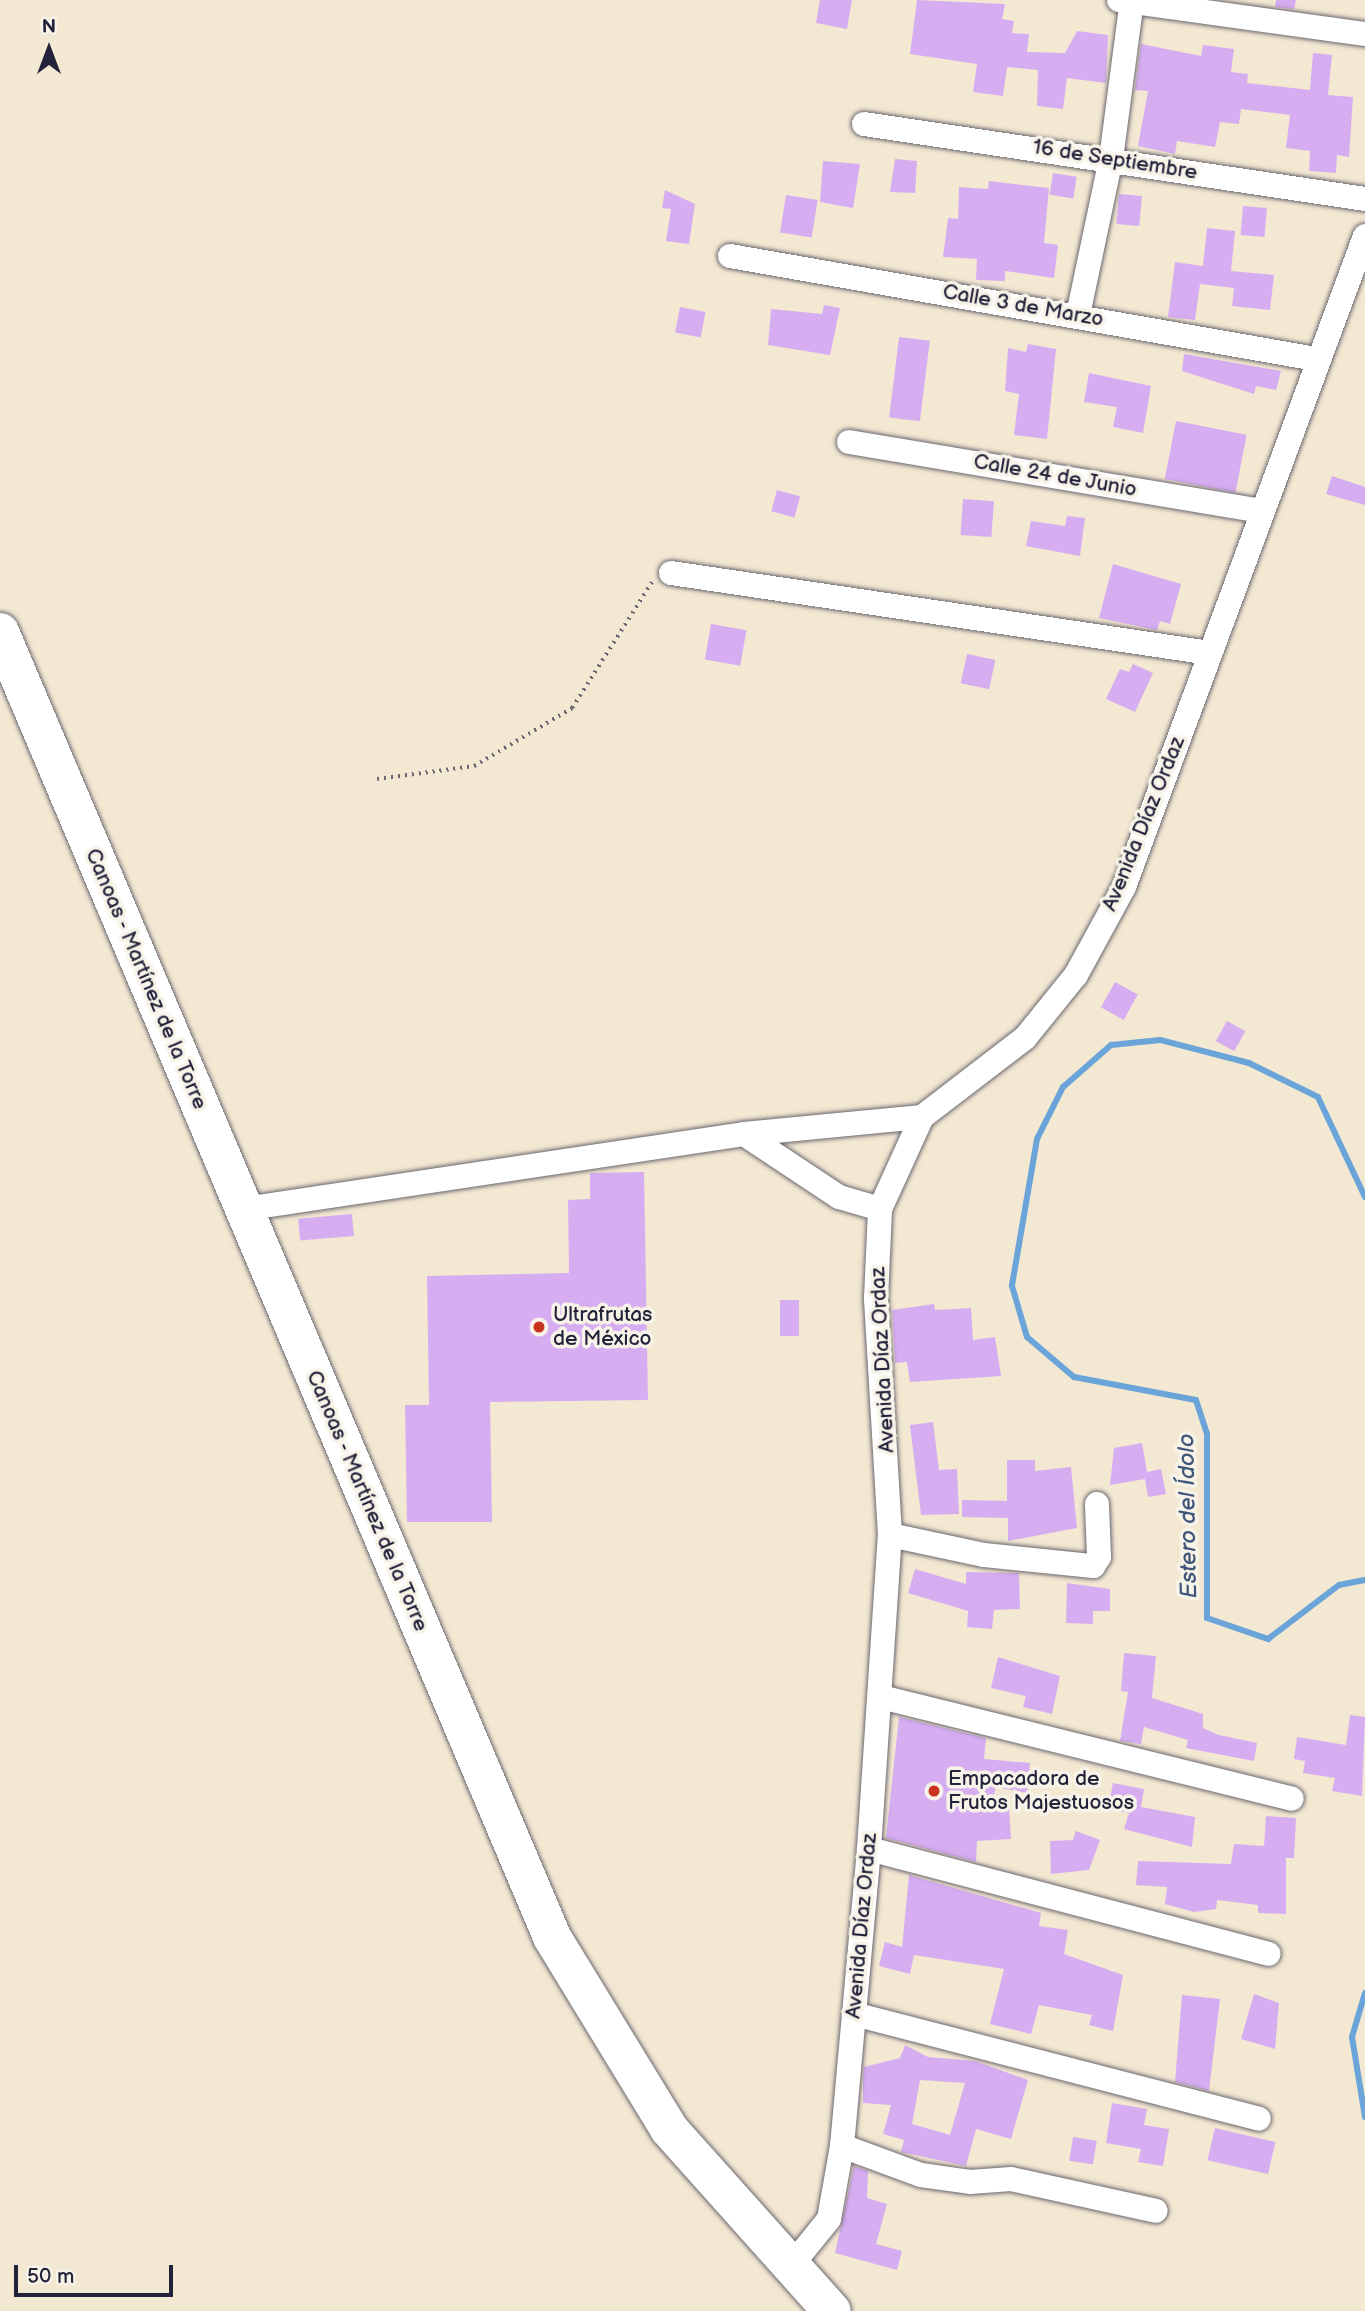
<!DOCTYPE html>
<html>
<head>
<meta charset="utf-8">
<style>
	body { margin:0 }
	#map { position:relative; width:1365px; height:2311px; overflow:hidden; background:#f3e8d2; font-family:"Balsamiq Sans",sans-serif }
	div>[style] { position:absolute }
	[style*='--x'] { left:calc(var(--x)*1px); top:calc(var(--y)*1px); width:calc(var(--w)*1px); rotate:calc(var(--a)*1deg) }
	.stream>* { height:6px; margin:-3px; padding:0 3px; transform-origin:3px; border-radius:3px; background:#6aa4d9 }
	.building>* { inset:0; background:#d7adf2; transform-origin:0 0 }
	.path>* { height:3.5px; margin-top:-1.75px; transform-origin:0; background:repeating-linear-gradient(90deg,#6b6770 0 2px,transparent 0 7px) }
	.roads { filter:drop-shadow(0 0 2px #6b6770) drop-shadow(0 0 2px #6b6770) }
	.street>* { height:24px; margin:-12px; padding:0 12px; transform-origin:12px; border-radius:12px; background:#fff }
	.primary>* { height:38px; margin:-19px; padding:0 19px; transform-origin:19px; border-radius:19px; background:#fff }
	.dots>* { width:19px; height:19px; translate:-50% -50%; box-sizing:border-box; border:4px solid #f7f3e8; border-radius:50% }
	span { translate:-50% -50%; white-space:nowrap; text-align:center; line-height:1.15; -webkit-text-stroke:7px #f7f3e8; paint-order:stroke }
	.street-label { font-size:21px; color:#22223b }
	.poi-label { font-size:21px; color:#22223b }
	.left { translate:0 -50%; text-align:left }
	.water-label { font-size:23px; color:#3f567a; font-style:italic }
	.north { position:absolute; left:14px; top:14px; width:70px; height:70px; -webkit-text-stroke:5px #f7f3e8; paint-order:stroke; rotate:0deg; font-size:19px; font-weight:700; line-height:28px; text-align:center; color:#22223b }
	.north::after { content:''; display:block; margin:auto; width:24px; height:32px; background:#22223b; clip-path:polygon(50% 0,100% 100%,50% 72%,0 100%) }
	.scale { position:absolute; left:14px; top:2265px; width:159px; height:32px; box-sizing:border-box; border:4px solid #22223b; border-top:0; padding-left:9px; font-size:21px; line-height:24px; white-space:nowrap; color:#22223b; -webkit-text-stroke:5px #f7f3e8; paint-order:stroke }
</style>
</head>
<body>
<div id="map">
	<div class="stream">
		<div style="--x:1365;--y:1197;--w:110;--a:-115.2"></div>
		<div style="--x:1318;--y:1097;--w:77;--a:-153.8"></div>
		<div style="--x:1249;--y:1063;--w:92;--a:-165.5"></div>
		<div style="--x:1160;--y:1040;--w:49;--a:174.2"></div>
		<div style="--x:1111;--y:1045;--w:64;--a:138.8"></div>
		<div style="--x:1063;--y:1087;--w:58;--a:116.6"></div>
		<div style="--x:1037;--y:1139;--w:149;--a:99.7"></div>
		<div style="--x:1012;--y:1286;--w:53;--a:73.6"></div>
		<div style="--x:1027;--y:1337;--w:62;--a:40.4"></div>
		<div style="--x:1074;--y:1377;--w:124;--a:10.7"></div>
		<div style="--x:1196;--y:1400;--w:35;--a:72"></div>
		<div style="--x:1207;--y:1433;--w:185;--a:90"></div>
		<div style="--x:1207;--y:1618;--w:65;--a:19"></div>
		<div style="--x:1268;--y:1639;--w:89;--a:-37.3"></div>
		<div style="--x:1339;--y:1585;--w:26;--a:-11"></div>
		<div style="--x:1365;--y:1993;--w:46;--a:106.5"></div>
		<div style="--x:1352;--y:2037;--w:81;--a:80.8"></div>
	</div>
	<div class="building">
		<div style="clip-path:polygon(820px 0,852px 0,847px 29px,816px 23px)"></div>
		<div style="clip-path:polygon(917px 0,1005px 4px,1002px 19px,1014px 21px,1012px 33px,1029px 34px,1027px 52px,1065px 53px,1077px 31px,1108px 35px,1106px 83px,1067px 78px,1063px 109px,1037px 106px,1038px 70px,1007px 67px,1003px 96px,973px 92px,977px 64px,910px 54px)"></div>
		<div style="clip-path:polygon(1276px 0,1296px 0,1294px 9px,1275px 7px)"></div>
		<div style="clip-path:polygon(1141px 44px,1201px 56px,1203px 45px,1234px 49px,1231px 72px,1248px 74px,1247px 83px,1310px 90px,1313px 53px,1332px 55px,1328px 95px,1353px 97px,1349px 157px,1337px 155px,1336px 173px,1309px 171px,1310px 151px,1286px 148px,1290px 115px,1241px 109px,1239px 124px,1220px 122px,1215px 147px,1177px 141px,1175px 154px,1138px 146px,1148px 91px,1135px 90px)"></div>
		<div style="clip-path:polygon(895px 159px,917px 161px,915px 193px,890px 192px)"></div>
		<div style="clip-path:polygon(823px 161px,860px 164px,853px 208px,820px 202px)"></div>
		<div style="left:1053px;top:173px;width:24px;height:22px;rotate:9deg"></div>
		<div style="clip-path:polygon(989px 181px,1049px 188px,1044px 243px,1058px 245px,1054px 278px,1005px 271px,1005px 281px,976px 280px,977px 259px,943px 257px,948px 218px,958px 219px,959px 187px,988px 189px)"></div>
		<div style="clip-path:polygon(665px 190px,695px 204px,689px 244px,666px 241px,671px 209px,662px 208px)"></div>
		<div style="left:1119px;top:194px;width:23px;height:30px;rotate:5deg"></div>
		<div style="left:786px;top:195px;width:32px;height:38px;rotate:9deg"></div>
		<div style="left:1243px;top:206px;width:24px;height:29px;rotate:5deg"></div>
		<div style="clip-path:polygon(1207px 228px,1235px 231px,1231px 271px,1274px 275px,1270px 310px,1232px 306px,1234px 288px,1200px 284px,1195px 320px,1168px 317px,1175px 262px,1203px 266px)"></div>
		<div style="clip-path:polygon(824px 305px,840px 308px,830px 355px,768px 345px,771px 309px,822px 314px)"></div>
		<div style="left:680px;top:307px;width:26px;height:26px;rotate:11deg"></div>
		<div style="left:899px;top:337px;width:31px;height:81px;rotate:7deg"></div>
		<div style="clip-path:polygon(1028px 344px,1056px 349px,1047px 439px,1014px 435px,1019px 394px,1005px 391px,1008px 348px,1026px 352px)"></div>
		<div style="clip-path:polygon(1184px 354px,1281px 371px,1276px 390px,1256px 386px,1254px 394px,1182px 371px)"></div>
		<div style="clip-path:polygon(1089px 373px,1151px 386px,1143px 433px,1113px 427px,1117px 407px,1084px 402px)"></div>
		<div style="left:1176px;top:421px;width:72px;height:59px;rotate:11deg"></div>
		<div style="clip-path:polygon(1332px 476px,1365px 487px,1365px 505px,1326px 494px)"></div>
		<div style="left:777px;top:490px;width:24px;height:22px;rotate:15deg"></div>
		<div style="left:963px;top:499px;width:31px;height:36px;rotate:4deg"></div>
		<div style="clip-path:polygon(1067px 516px,1085px 518px,1080px 556px,1026px 546px,1031px 521px,1065px 526px)"></div>
		<div style="clip-path:polygon(1113px 564px,1181px 584px,1170px 624px,1160px 621px,1157px 630px,1099px 618px)"></div>
		<div style="left:711px;top:624px;width:36px;height:36px;rotate:10deg"></div>
		<div style="left:967px;top:654px;width:29px;height:30px;rotate:12deg"></div>
		<div style="clip-path:polygon(1133px 664px,1153px 673px,1135px 712px,1106px 699px,1120px 669px,1129px 672px)"></div>
		<div style="left:1115px;top:982px;width:26px;height:29px;rotate:29deg"></div>
		<div style="left:1227px;top:1021px;width:21px;height:23px;rotate:29deg"></div>
		<div style="clip-path:polygon(644px 1172px,648px 1400px,490px 1402px,492px 1522px,407px 1522px,405px 1405px,429px 1405px,427px 1276px,569px 1273px,568px 1200px,590px 1199px,590px 1173px)"></div>
		<div style="left:352px;top:1214px;width:22px;height:54px;rotate:85deg"></div>
		<div style="left:799px;top:1300px;width:36px;height:19px;rotate:90deg"></div>
		<div style="clip-path:polygon(934px 1304px,935px 1310px,971px 1308px,973px 1340px,995px 1337px,1001px 1376px,910px 1382px,907px 1362px,895px 1363px,892px 1310px)"></div>
		<div style="clip-path:polygon(933px 1422px,939px 1470px,957px 1469px,959px 1514px,921px 1515px,910px 1425px)"></div>
		<div style="clip-path:polygon(1142px 1443px,1147px 1472px,1161px 1469px,1166px 1494px,1148px 1497px,1145px 1479px,1110px 1485px,1114px 1448px)"></div>
		<div style="clip-path:polygon(1007px 1460px,1035px 1460px,1035px 1471px,1071px 1467px,1077px 1528px,1008px 1541px,1008px 1518px,962px 1517px,962px 1500px,1007px 1501px)"></div>
		<div style="clip-path:polygon(915px 1569px,966px 1584px,966px 1572px,1019px 1573px,1020px 1609px,994px 1610px,992px 1629px,967px 1627px,968px 1611px,908px 1593px)"></div>
		<div style="clip-path:polygon(1067px 1583px,1110px 1589px,1110px 1611px,1093px 1611px,1093px 1624px,1066px 1623px)"></div>
		<div style="clip-path:polygon(1124px 1653px,1156px 1656px,1152px 1698px,1203px 1714px,1203px 1728px,1219px 1735px,1257px 1743px,1254px 1761px,1186px 1748px,1188px 1740px,1144px 1727px,1141px 1744px,1120px 1741px,1128px 1692px,1121px 1691px)"></div>
		<div style="clip-path:polygon(998px 1657px,1060px 1676px,1052px 1714px,1023px 1707px,1026px 1696px,991px 1688px)"></div>
		<div style="clip-path:polygon(1350px 1715px,1365px 1717px,1362px 1796px,1332px 1791px,1335px 1778px,1303px 1773px,1305px 1761px,1294px 1759px,1297px 1737px,1346px 1745px)"></div>
		<div style="clip-path:polygon(899px 1717px,986px 1738px,984px 1759px,1030px 1763px,1027px 1793px,996px 1787px,992px 1801px,1009px 1807px,1011px 1839px,977px 1841px,976px 1862px,886px 1838px)"></div>
		<div style="clip-path:polygon(1113px 1783px,1144px 1789px,1141px 1807px,1195px 1817px,1192px 1847px,1124px 1829px,1129px 1813px,1108px 1809px)"></div>
		<div style="clip-path:polygon(1266px 1816px,1296px 1818px,1294px 1858px,1286px 1858px,1286px 1914px,1258px 1913px,1258px 1905px,1217px 1900px,1216px 1909px,1194px 1912px,1165px 1904px,1167px 1887px,1136px 1885px,1138px 1861px,1231px 1864px,1234px 1844px,1264px 1846px)"></div>
		<div style="clip-path:polygon(1076px 1831px,1100px 1840px,1089px 1870px,1051px 1874px,1050px 1841px,1073px 1840px)"></div>
		<div style="clip-path:polygon(909px 1875px,1041px 1913px,1039px 1926px,1068px 1930px,1064px 1954px,1123px 1975px,1113px 2031px,1089px 2025px,1092px 2015px,1039px 2005px,1031px 2034px,990px 2024px,1004px 1969px,914px 1955px,910px 1974px,879px 1966px,885px 1942px,902px 1947px)"></div>
		<div style="clip-path:polygon(1254px 1994px,1279px 2003px,1275px 2049px,1241px 2039px)"></div>
		<div style="clip-path:polygon(1182px 1995px,1220px 1999px,1209px 2091px,1175px 2082px)"></div>
		<div style="clip-path:polygon(evenodd,905px 2045px,928px 2057px,975px 2061px,1028px 2080px,1011px 2139px,976px 2129px,966px 2166px,901px 2152px,904px 2140px,883px 2134px,891px 2105px,863px 2103px,863px 2077px,864px 2067px,900px 2058px,905px 2045px,920px 2080px,965px 2083px,950px 2135px,912px 2124px,920px 2080px)"></div>
		<div style="clip-path:polygon(1112px 2103px,1147px 2109px,1144px 2125px,1169px 2129px,1163px 2166px,1138px 2162px,1141px 2149px,1106px 2143px)"></div>
		<div style="left:1215px;top:2128px;width:62px;height:33px;rotate:13deg"></div>
		<div style="left:1073px;top:2137px;width:24px;height:24px;rotate:9deg"></div>
		<div style="clip-path:polygon(854px 2166px,868px 2171px,867px 2198px,887px 2204px,876px 2244px,902px 2251px,897px 2270px,835px 2253px)"></div>
	</div>
	<div class="path">
		<div style="--x:377;--y:779;--w:98;--a:-7.6"></div>
		<div style="--x:474;--y:766;--w:114;--a:-30.6"></div>
		<div style="--x:572;--y:708;--w:149;--a:-57.6"></div>
	</div>
	<div class="roads">
		<div class="street">
			<div style="--x:1119;--y:0;--w:248;--a:7.9"></div>
			<div style="--x:864;--y:124;--w:507;--a:8.51"></div>
			<div style="--x:730;--y:256;--w:595;--a:9.97"></div>
			<div style="--x:1078;--y:315;--w:159;--a:-78.1"></div>
			<div style="--x:1111;--y:159;--w:160;--a:-82.5"></div>
			<div style="--x:849;--y:442;--w:419;--a:9.5"></div>
			<div style="--x:671;--y:573;--w:545;--a:8.44"></div>
			<div style="--x:744;--y:1134;--w:114;--a:33.6"></div>
			<div style="--x:839;--y:1197;--w:43;--a:16.3"></div>
			<div style="--x:244;--y:1209;--w:506;--a:-8.53"></div>
			<div style="--x:744;--y:1134;--w:179;--a:-5.5"></div>
			<div style="--x:890;--y:1535;--w:96;--a:12"></div>
			<div style="--x:984;--y:1555;--w:110;--a:5.8"></div>
			<div style="--x:1093;--y:1566;--w:11;--a:-56"></div>
			<div style="--x:1099;--y:1557;--w:53;--a:-92.2"></div>
			<div style="--x:881;--y:1697;--w:423;--a:13.9"></div>
			<div style="--x:869;--y:1849;--w:413;--a:14.7"></div>
			<div style="--x:854;--y:2014;--w:418;--a:14.5"></div>
			<div style="--x:842;--y:2146;--w:84;--a:20.2"></div>
			<div style="--x:921;--y:2175;--w:49;--a:8.1"></div>
			<div style="--x:970;--y:2182;--w:41;--a:-4.2"></div>
			<div style="--x:1011;--y:2179;--w:148;--a:12.4"></div>
			<div style="--x:791;--y:2266;--w:60;--a:-51"></div>
			<div style="--x:829;--y:2219;--w:74;--a:-79.9"></div>
			<div style="--x:842;--y:2146;--w:298;--a:-84.8"></div>
			<div style="--x:869;--y:1849;--w:315;--a:-86.2"></div>
			<div style="--x:890;--y:1535;--w:237;--a:-93.4"></div>
			<div style="--x:876;--y:1298;--w:89;--a:-87.4"></div>
			<div style="--x:880;--y:1209;--w:101;--a:-65.5"></div>
			<div style="--x:922;--y:1117;--w:130;--a:-37.5"></div>
			<div style="--x:1025;--y:1038;--w:81;--a:-51"></div>
			<div style="--x:1076;--y:975;--w:100;--a:-61.4"></div>
			<div style="--x:1124;--y:887;--w:694;--a:-69.69"></div>
		</div>
		<div class="primary">
			<div style="--x:0;--y:632;--w:1417;--a:67.07"></div>
			<div style="--x:552;--y:1937;--w:225;--a:58.6"></div>
			<div style="--x:669;--y:2129;--w:244;--a:48.2"></div>
		</div>
	</div>
	<div class="dots">
		<div style="left:539px;top:1327px;background:#c8321e"></div>
		<div style="left:934px;top:1791px;background:#c8321e"></div>
	</div>
	<div class="street-label">
		<span style="left:1115px;top:160px;rotate:9deg">16 de Septiembre</span>
		<span style="left:1023px;top:306px;rotate:10deg">Calle 3 de Marzo</span>
		<span style="left:1055px;top:476px;rotate:10deg">Calle 24 de Junio</span>
		<span style="left:1144px;top:824px;rotate:-68deg">Avenida Díaz Ordaz</span>
		<span style="left:146px;top:979px;rotate:67deg">Canoas - Martínez de la Torre</span>
		<span style="left:883px;top:1360px;rotate:-93deg">Avenida Díaz Ordaz</span>
		<span style="left:367px;top:1501px;rotate:67deg">Canoas - Martínez de la Torre</span>
		<span style="left:862px;top:1926px;rotate:-85deg">Avenida Díaz Ordaz</span>
	</div>
	<div class="poi-label">
		<span class="left" style="left:553px;top:1327px">Ultrafrutas<br>de México</span>
		<span class="left" style="left:948px;top:1791px">Empacadora de<br>Frutos Majestuosos</span>
	</div>
	<div class="water-label">
		<span style="left:1188px;top:1516px;rotate:-91deg">Estero del Ídolo</span>
	</div>
	<div class="north">N</div>
	<div class="scale">50 m</div>
</div>
</body>
</html>
